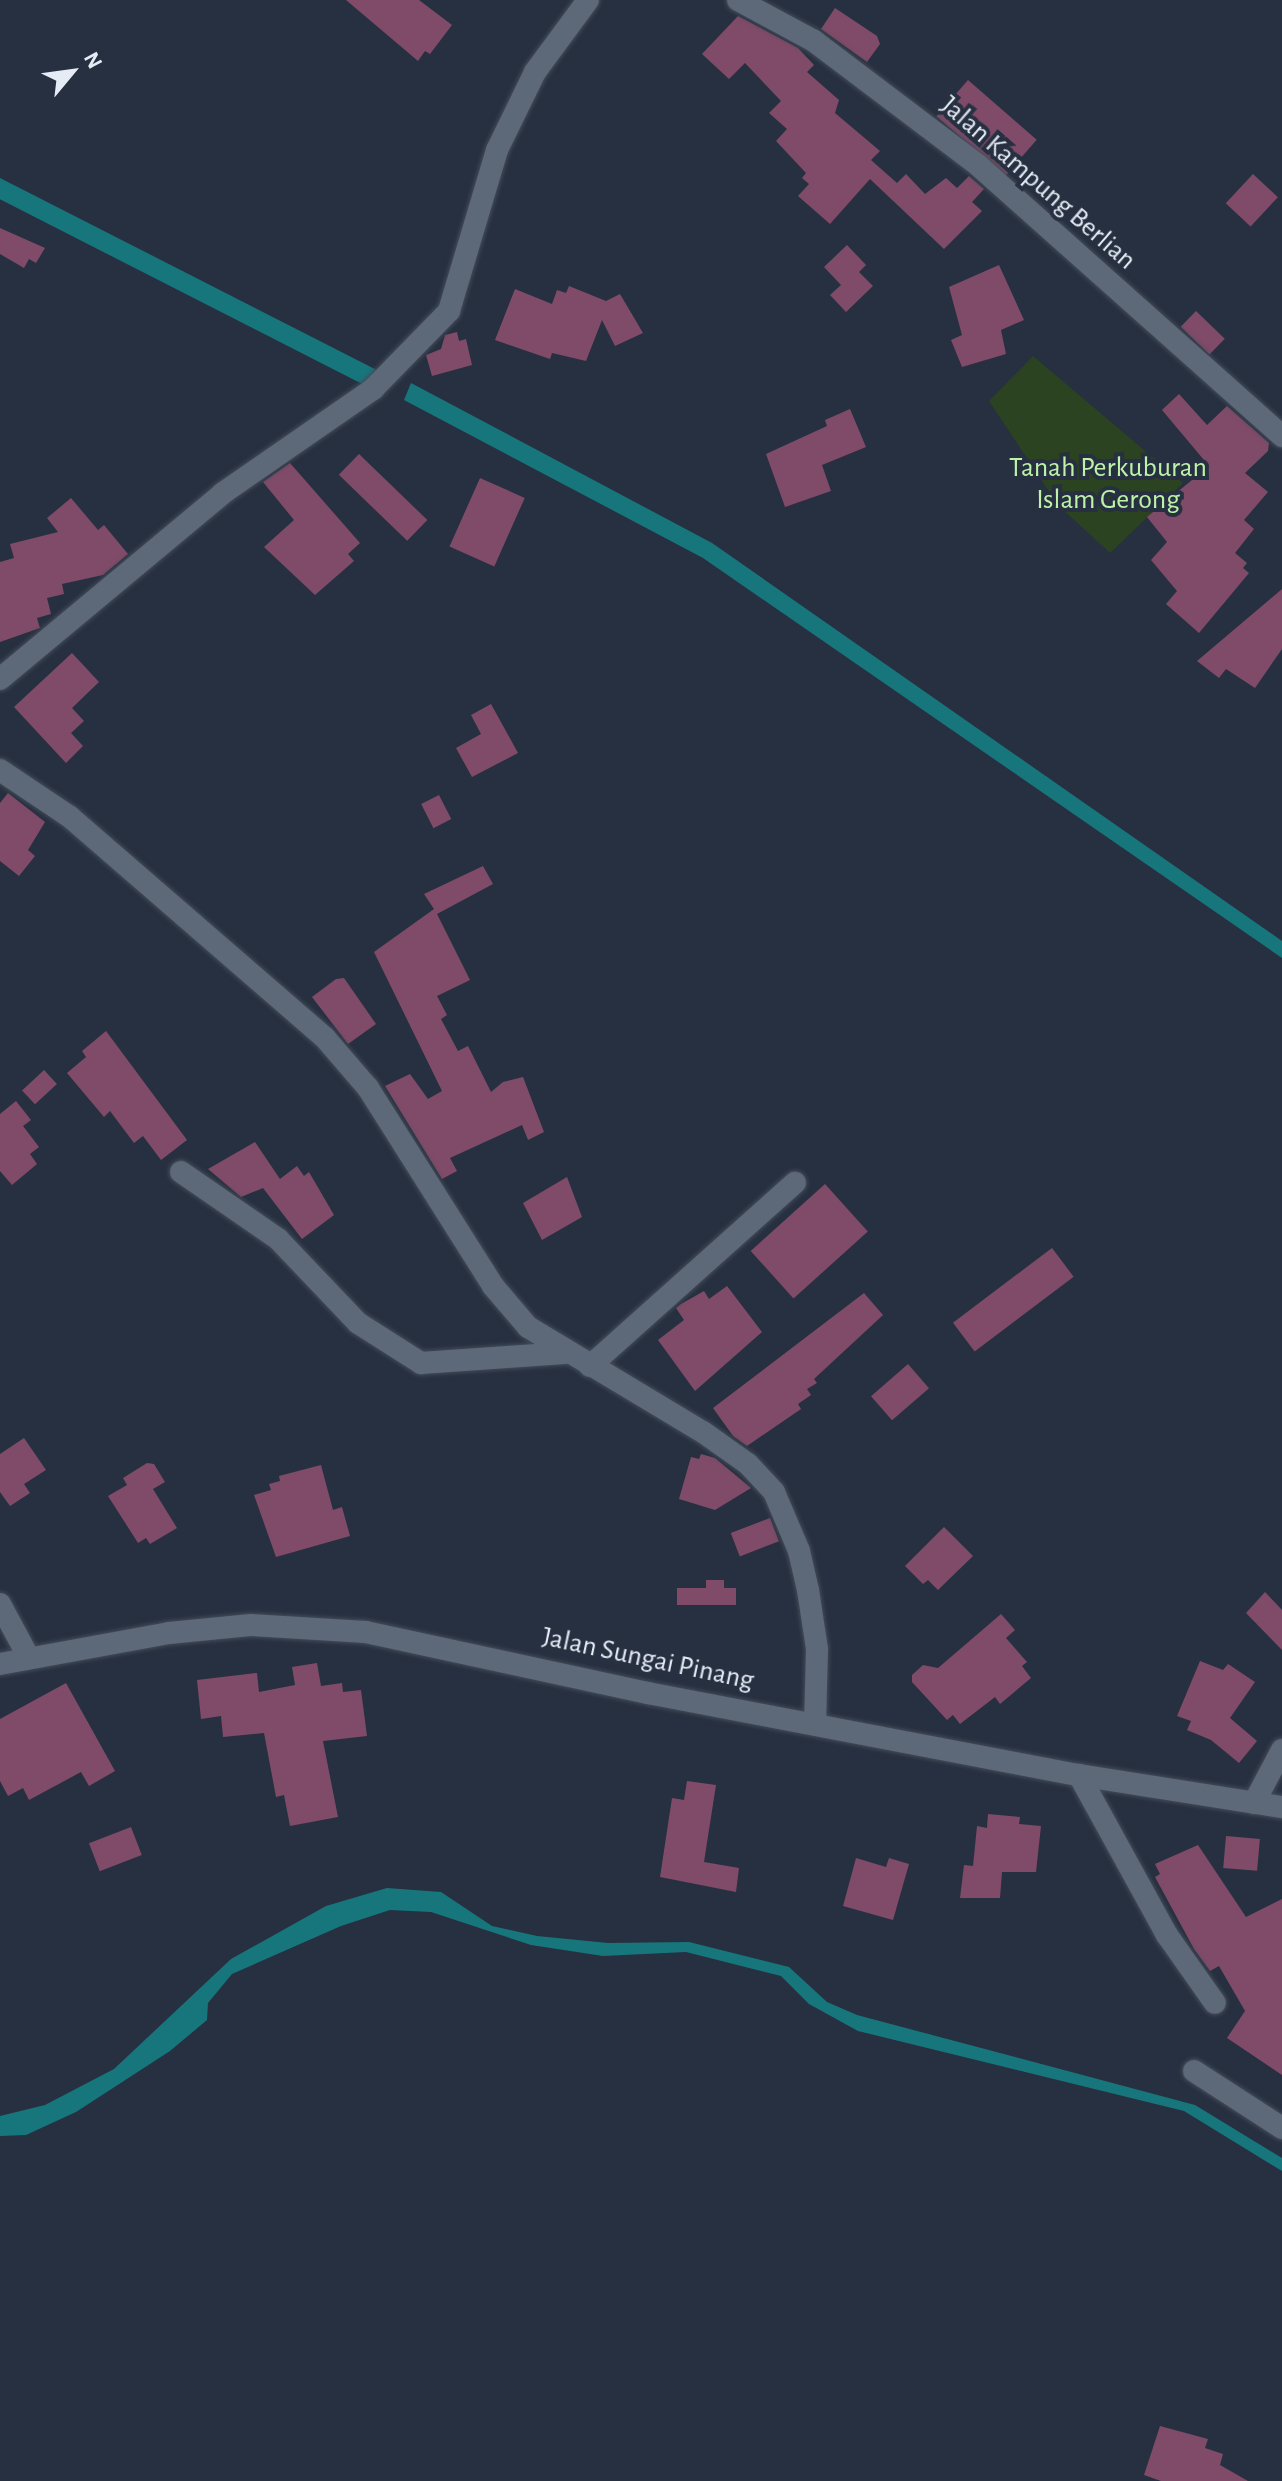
<!DOCTYPE html>
<html>
<head>
<meta charset="utf-8">
<style>
	body { margin:0 }
	#map { position:relative; width:1282px; height:2481px; overflow:hidden; background:#273040; font-family:"Alegreya Sans",sans-serif }
	div>[style] { position:absolute }
	[style*='--x'] { left:calc(var(--x)*1px); top:calc(var(--y)*1px); width:calc(var(--w)*1px); rotate:calc(var(--a)*1deg) }
	.green>* { inset:0; background:#2b4321 }
	.water>* { inset:0; background:#17767b; transform-origin:0 0 }
	.building>* { inset:0; background:#7f4b69; transform-origin:0 0 }
	.roads { filter:drop-shadow(0 0 2px #434b58) drop-shadow(0 0 2px #434b58) }
	.minor>* { height:22px; margin:-11px; padding:0 11px; transform-origin:11px; border-radius:11px; background:#5d6879 }
	.tertiary>* { height:22px; margin:-11px; padding:0 11px; transform-origin:11px; border-radius:11px; background:#5d6879 }
	span { translate:-50% -50%; white-space:nowrap; text-align:center; line-height:1.15; -webkit-text-stroke:8px #273040; paint-order:stroke }
	.street-label { font-size:28px; color:#e6ecf6 }
	.park-label { font-size:28px; color:#bdf2a8 }
	.north { position:absolute; left:32px; top:32px; width:80px; height:80px; -webkit-text-stroke:6px #273040; paint-order:stroke; rotate:61deg; font-size:22px; font-weight:700; line-height:32px; text-align:center; color:#e6ecf6 }
	.north::after { content:''; display:block; margin:auto; width:28px; height:36px; background:#e6ecf6; clip-path:polygon(50% 0,100% 100%,50% 72%,0 100%) }
</style>
</head>
<body>
<div id="map">
	<div class="green">
		<div style="clip-path:polygon(1033px 356px,1183px 483px,1110px 553px,1058px 505px,989px 401px)"></div>
	</div>
	<div class="water">
		<div style="left:0;top:178px;width:425px;height:19px;rotate:27deg"></div>
		<div style="clip-path:polygon(411px 383px,712px 543px,1282px 941px,1282px 958px,703px 558px,404px 400px)"></div>
		<div style="clip-path:polygon(387px 1888px,441px 1892px,492px 1926px,537px 1936px,608px 1943px,689px 1942px,789px 1967px,827px 2002px,857px 2015px,1195px 2105px,1282px 2158px,1282px 2171px,1184px 2111px,858px 2031px,809px 2004px,781px 1976px,686px 1952px,603px 1956px,531px 1945px,431px 1912px,390px 1910px,341px 1926px,232px 1974px,208px 2003px,207px 2020px,170px 2051px,76px 2112px,26px 2135px,0 2136px,0 2116px,45px 2105px,114px 2069px,231px 1959px,326px 1906px)"></div>
	</div>
	<div class="building">
		<div style="clip-path:polygon(346px 0,419px 0,452px 25px,430px 54px,425px 51px,418px 61px)"></div>
		<div style="clip-path:polygon(835px 8px,877px 36px,880px 44px,867px 62px,821px 29px)"></div>
		<div style="clip-path:polygon(738px 16px,798px 48px,814px 65px,807px 72px,839px 100px,835px 113px,880px 151px,871px 160px,897px 183px,906px 174px,925px 194px,946px 178px,957px 188px,969px 176px,984px 189px,972px 202px,982px 211px,944px 249px,870px 179px,830px 224px,798px 196px,809px 184px,802px 178px,806px 173px,776px 141px,787px 129px,769px 113px,781px 101px,745px 63px,729px 79px,702px 54px)"></div>
		<div style="left:968px;top:80px;width:91px;height:48px;rotate:41deg"></div>
		<div style="left:1253px;top:174px;width:34px;height:40px;rotate:43deg"></div>
		<div style="clip-path:polygon(0 228px,45px 248px,36px 263px,29px 259px,24px 268px,0 254px)"></div>
		<div style="clip-path:polygon(847px 245px,866px 265px,859px 272px,873px 286px,846px 312px,830px 295px,841px 285px,824px 267px)"></div>
		<div style="clip-path:polygon(999px 265px,1024px 320px,1001px 330px,1006px 354px,962px 367px,951px 340px,962px 335px,949px 287px)"></div>
		<div style="clip-path:polygon(569px 286px,606px 301px,620px 294px,643px 333px,615px 346px,602px 320px,586px 361px,552px 353px,550px 359px,495px 340px,515px 289px,552px 304px,557px 290px,566px 293px)"></div>
		<div style="left:1196px;top:311px;width:40px;height:22px;rotate:44deg"></div>
		<div style="clip-path:polygon(457px 332px,459px 341px,466px 339px,472px 365px,432px 376px,426px 355px,441px 349px,445px 335px)"></div>
		<div style="clip-path:polygon(1179px 394px,1207px 425px,1227px 406px,1269px 443px,1268px 451px,1245px 473px,1268px 492px,1244px 520px,1254px 529px,1235px 553px,1247px 563px,1243px 568px,1249px 573px,1199px 633px,1166px 604px,1177px 591px,1151px 560px,1167px 542px,1147px 517px,1209px 466px,1162px 410px)"></div>
		<div style="clip-path:polygon(850px 409px,866px 447px,822px 465px,831px 491px,785px 507px,766px 454px,827px 426px,825px 420px)"></div>
		<div style="left:359px;top:454px;width:95px;height:29px;rotate:44deg"></div>
		<div style="clip-path:polygon(290px 463px,360px 543px,348px 554px,354px 561px,315px 595px,264px 547px,294px 520px,263px 482px)"></div>
		<div style="left:480px;top:478px;width:49px;height:75px;rotate:24deg"></div>
		<div style="clip-path:polygon(71px 498px,98px 530px,104px 525px,128px 554px,103px 575px,62px 584px,64px 594px,47px 598px,51px 614px,37px 618px,40px 628px,0 642px,0 562px,14px 558px,10px 544px,58px 532px,47px 518px)"></div>
		<div style="clip-path:polygon(1282px 589px,1282px 649px,1255px 688px,1226px 669px,1219px 678px,1197px 661px)"></div>
		<div style="clip-path:polygon(72px 653px,99px 682px,72px 708px,84px 721px,71px 733px,83px 746px,66px 763px,14px 707px)"></div>
		<div style="clip-path:polygon(491px 704px,518px 753px,472px 777px,456px 748px,481px 734px,471px 715px)"></div>
		<div style="clip-path:polygon(8px 793px,45px 822px,28px 850px,35px 856px,19px 876px,0 861px,0 803px)"></div>
		<div style="left:439px;top:795px;width:27px;height:20px;rotate:63deg"></div>
		<div style="clip-path:polygon(483px 866px,493px 884px,437px 914px,470px 980px,437px 996px,447px 1015px,441px 1019px,458px 1051px,468px 1046px,491px 1092px,503px 1082px,523px 1077px,544px 1132px,528px 1140px,522px 1125px,450px 1158px,457px 1171px,442px 1179px,385px 1086px,410px 1074px,428px 1099px,442px 1091px,374px 952px,434px 909px,424px 894px)"></div>
		<div style="clip-path:polygon(344px 978px,376px 1024px,348px 1044px,312px 997px,336px 979px)"></div>
		<div style="clip-path:polygon(106px 1031px,187px 1140px,161px 1160px,143px 1136px,134px 1143px,110px 1111px,104px 1117px,67px 1073px,86px 1057px,82px 1051px)"></div>
		<div style="left:44px;top:1070px;width:19px;height:30px;rotate:47deg"></div>
		<div style="clip-path:polygon(16px 1101px,31px 1120px,23px 1126px,39px 1147px,30px 1154px,37px 1164px,12px 1185px,0 1171px,0 1114px)"></div>
		<div style="clip-path:polygon(255px 1142px,280px 1179px,297px 1166px,304px 1176px,309px 1172px,334px 1215px,302px 1239px,263px 1188px,241px 1197px,208px 1169px)"></div>
		<div style="clip-path:polygon(567px 1177px,582px 1217px,542px 1240px,523px 1203px)"></div>
		<div style="left:825px;top:1184px;width:64px;height:100px;rotate:48deg"></div>
		<div style="left:1052px;top:1248px;width:36px;height:124px;rotate:53deg"></div>
		<div style="clip-path:polygon(727px 1286px,762px 1332px,695px 1391px,658px 1340px,684px 1320px,676px 1308px,681px 1304px,704px 1291px,709px 1299px)"></div>
		<div style="clip-path:polygon(864px 1293px,883px 1315px,814px 1379px,817px 1383px,807px 1389px,811px 1395px,798px 1404px,801px 1409px,747px 1446px,733px 1436px,713px 1408px)"></div>
		<div style="left:908px;top:1364px;width:32px;height:49px;rotate:49deg"></div>
		<div style="clip-path:polygon(24px 1438px,46px 1470px,24px 1484px,30px 1493px,10px 1506px,0 1492px,0 1454px)"></div>
		<div style="clip-path:polygon(701px 1454px,715px 1458px,751px 1488px,715px 1510px,679px 1499px,691px 1457px,699px 1459px)"></div>
		<div style="clip-path:polygon(147px 1463px,154px 1464px,165px 1482px,153px 1489px,177px 1528px,150px 1544px,146px 1538px,138px 1543px,108px 1496px,127px 1485px,123px 1478px)"></div>
		<div style="clip-path:polygon(321px 1465px,333px 1510px,342px 1507px,350px 1536px,276px 1557px,254px 1495px,271px 1490px,269px 1484px,280px 1481px,279px 1476px)"></div>
		<div style="left:770px;top:1518px;width:25px;height:42px;rotate:69deg"></div>
		<div style="clip-path:polygon(944px 1527px,973px 1556px,938px 1590px,928px 1580px,923px 1584px,905px 1566px)"></div>
		<div style="clip-path:polygon(706px 1580px,724px 1580px,724px 1588px,736px 1588px,736px 1605px,677px 1605px,677px 1588px,706px 1588px)"></div>
		<div style="clip-path:polygon(1265px 1592px,1282px 1610px,1282px 1650px,1246px 1613px)"></div>
		<div style="clip-path:polygon(1001px 1614px,1015px 1630px,1006px 1638px,1027px 1662px,1022px 1666px,1031px 1678px,1000px 1704px,995px 1697px,960px 1724px,953px 1715px,947px 1720px,912px 1682px,912px 1675px,923px 1665px,938px 1668px)"></div>
		<div style="clip-path:polygon(1200px 1661px,1223px 1670px,1228px 1664px,1255px 1682px,1230px 1718px,1257px 1741px,1239px 1763px,1211px 1740px,1187px 1730px,1191px 1721px,1177px 1716px)"></div>
		<div style="clip-path:polygon(317px 1663px,321px 1686px,342px 1683px,343px 1692px,361px 1690px,367px 1736px,323px 1741px,338px 1817px,290px 1826px,284px 1795px,276px 1797px,264px 1733px,223px 1737px,221px 1716px,201px 1719px,197px 1680px,257px 1673px,259px 1692px,295px 1685px,292px 1667px)"></div>
		<div style="clip-path:polygon(66px 1683px,115px 1771px,89px 1786px,81px 1772px,29px 1800px,23px 1788px,8px 1796px,0 1781px,0 1719px)"></div>
		<div style="clip-path:polygon(687px 1781px,716px 1785px,704px 1862px,739px 1868px,736px 1892px,660px 1877px,672px 1798px,684px 1800px)"></div>
		<div style="clip-path:polygon(988px 1814px,1020px 1817px,1019px 1824px,1041px 1826px,1036px 1872px,1002px 1872px,1000px 1898px,960px 1898px,964px 1865px,973px 1866px,977px 1826px,987px 1828px)"></div>
		<div style="left:131px;top:1827px;width:30px;height:45px;rotate:69deg"></div>
		<div style="left:1226px;top:1836px;width:34px;height:32px;rotate:5deg"></div>
		<div style="clip-path:polygon(1198px 1845px,1246px 1917px,1282px 1899px,1282px 2075px,1227px 2038px,1245px 2011px,1219px 1966px,1210px 1971px,1194px 1949px,1155px 1877px,1160px 1874px,1155px 1864px)"></div>
		<div style="clip-path:polygon(856px 1858px,886px 1867px,889px 1858px,909px 1864px,893px 1920px,843px 1906px)"></div>
		<div style="clip-path:polygon(1160px 2426px,1208px 2439px,1205px 2448px,1223px 2454px,1220px 2465px,1248px 2481px,1161px 2481px,1144px 2475px)"></div>
	</div>
	<div class="roads">
		<div class="minor">
			<div style="--x:738;--y:0;--w:86;--a:28.3"></div>
			<div style="--x:814;--y:41;--w:207;--a:37.1"></div>
			<div style="--x:979;--y:166;--w:406;--a:41.7"></div>
			<div style="--x:0;--y:679;--w:290;--a:-39.8"></div>
			<div style="--x:223;--y:493;--w:183;--a:-34.7"></div>
			<div style="--x:373;--y:389;--w:109;--a:-45.7"></div>
			<div style="--x:449;--y:311;--w:168;--a:-73.4"></div>
			<div style="--x:497;--y:150;--w:87;--a:-64"></div>
			<div style="--x:535;--y:72;--w:89;--a:-53.6"></div>
			<div style="--x:0;--y:770;--w:84;--a:33.9"></div>
			<div style="--x:70;--y:817;--w:337;--a:40.9"></div>
			<div style="--x:325;--y:1038;--w:66;--a:49.3"></div>
			<div style="--x:368;--y:1088;--w:234;--a:57.7"></div>
			<div style="--x:493;--y:1286;--w:54;--a:49.5"></div>
			<div style="--x:528;--y:1327;--w:204;--a:31"></div>
			<div style="--x:703;--y:1432;--w:55;--a:35.4"></div>
			<div style="--x:748;--y:1464;--w:38;--a:47"></div>
			<div style="--x:774;--y:1492;--w:64;--a:67"></div>
			<div style="--x:799;--y:1551;--w:40;--a:77"></div>
			<div style="--x:808;--y:1590;--w:60;--a:81.3"></div>
			<div style="--x:817;--y:1649;--w:74;--a:91.5"></div>
			<div style="--x:181;--y:1172;--w:118;--a:34.6"></div>
			<div style="--x:278;--y:1239;--w:116;--a:46.4"></div>
			<div style="--x:358;--y:1323;--w:75;--a:32.4"></div>
			<div style="--x:421;--y:1363;--w:144;--a:-4"></div>
			<div style="--x:590;--y:1366;--w:275;--a:-41.8"></div>
			<div style="--x:0;--y:1604;--w:61;--a:61.8"></div>
			<div style="--x:1079;--y:1775;--w:183;--a:61.2"></div>
			<div style="--x:1167;--y:1935;--w:83;--a:54.8"></div>
			<div style="--x:1254;--y:1803;--w:60;--a:-62.2"></div>
			<div style="--x:1194;--y:2071;--w:105;--a:32.9"></div>
		</div>
		<div class="tertiary">
			<div style="--x:0;--y:1664;--w:172;--a:-10.4"></div>
			<div style="--x:169;--y:1633;--w:82;--a:-5.6"></div>
			<div style="--x:251;--y:1625;--w:115;--a:3.5"></div>
			<div style="--x:366;--y:1632;--w:289;--a:12.2"></div>
			<div style="--x:648;--y:1693;--w:439;--a:10.8"></div>
			<div style="--x:1079;--y:1775;--w:206;--a:9"></div>
		</div>
	</div>
	<div class="street-label">
		<span style="left:1038px;top:183px;rotate:41deg">Jalan Kampung Berlian</span>
		<span style="left:648px;top:1659px;rotate:12deg">Jalan Sungai Pinang</span>
	</div>
	<div class="park-label">
		<span style="left:1108px;top:484px">Tanah Perkuburan<br>Islam Gerong</span>
	</div>
	<div class="north">N</div>
</div>
</body>
</html>
